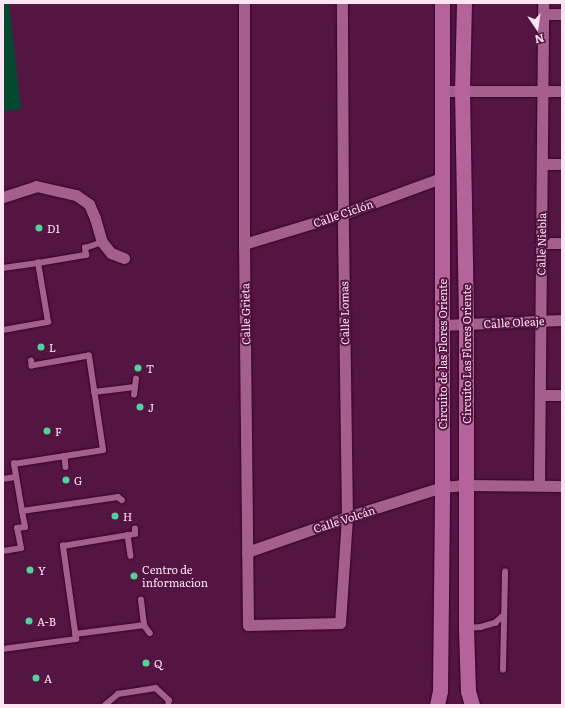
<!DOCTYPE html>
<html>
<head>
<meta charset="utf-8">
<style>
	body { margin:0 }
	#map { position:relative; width:565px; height:708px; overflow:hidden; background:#541543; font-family:Literata,serif }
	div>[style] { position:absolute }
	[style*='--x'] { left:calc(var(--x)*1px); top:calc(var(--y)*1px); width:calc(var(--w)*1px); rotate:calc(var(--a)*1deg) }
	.green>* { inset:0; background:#03492f }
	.roads { filter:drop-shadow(0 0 1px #320326) drop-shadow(0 0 1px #320326) }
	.service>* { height:5.5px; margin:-2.75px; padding:0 2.75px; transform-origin:2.75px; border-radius:2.75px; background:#a45f8d }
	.minor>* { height:11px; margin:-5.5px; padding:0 5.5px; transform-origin:5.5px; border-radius:5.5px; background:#a45f8d }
	.secondary>* { height:15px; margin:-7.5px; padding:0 7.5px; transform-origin:7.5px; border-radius:7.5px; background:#b4649a }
	.dots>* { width:11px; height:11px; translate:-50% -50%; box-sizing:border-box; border:2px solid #541543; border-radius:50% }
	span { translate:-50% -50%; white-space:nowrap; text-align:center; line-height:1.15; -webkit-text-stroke:4px #541543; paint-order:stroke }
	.street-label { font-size:11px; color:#fde4f3 }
	.poi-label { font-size:11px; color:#fde4f3 }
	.left { translate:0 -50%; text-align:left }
	.frame { position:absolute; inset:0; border:4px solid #fde4f3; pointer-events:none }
	.north { position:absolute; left:517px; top:8px; width:40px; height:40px; -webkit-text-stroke:3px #541543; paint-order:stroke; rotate:167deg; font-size:11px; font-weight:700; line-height:16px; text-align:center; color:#fde4f3 }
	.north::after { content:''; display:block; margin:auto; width:14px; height:18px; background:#fde4f3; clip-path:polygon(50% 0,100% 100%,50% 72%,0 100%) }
</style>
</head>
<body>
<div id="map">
	<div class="green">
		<div style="clip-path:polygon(3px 3px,9px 3px,21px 109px,3px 111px)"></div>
	</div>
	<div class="roads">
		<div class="service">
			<div style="--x:3;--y:268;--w:35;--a:-8"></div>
			<div style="--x:3;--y:330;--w:46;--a:-10.1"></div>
			<div style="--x:48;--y:322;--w:60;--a:-99.6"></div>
			<div style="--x:38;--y:263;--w:49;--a:-9.5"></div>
			<div style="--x:86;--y:255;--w:7;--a:-98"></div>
			<div style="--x:85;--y:248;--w:18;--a:-19"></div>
			<div style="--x:94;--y:392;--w:41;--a:-7"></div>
			<div style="--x:135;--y:387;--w:8;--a:-83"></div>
			<div style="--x:134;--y:395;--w:8;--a:-83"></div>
			<div style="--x:65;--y:456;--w:11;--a:85"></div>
			<div style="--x:3;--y:479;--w:13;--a:-9"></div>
			<div style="--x:22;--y:511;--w:48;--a:-99.7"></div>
			<div style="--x:14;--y:464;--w:90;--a:-8.9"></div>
			<div style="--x:103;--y:450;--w:95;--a:-98.5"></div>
			<div style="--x:89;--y:356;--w:58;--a:170"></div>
			<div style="--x:32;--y:366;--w:5;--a:-101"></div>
			<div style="--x:128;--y:535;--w:21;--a:82"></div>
			<div style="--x:3;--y:551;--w:18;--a:-9"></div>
			<div style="--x:21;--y:548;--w:20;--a:-101"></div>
			<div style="--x:17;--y:528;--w:8;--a:-7"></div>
			<div style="--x:25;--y:527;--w:16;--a:-101"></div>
			<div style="--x:22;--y:511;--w:97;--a:-8.3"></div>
			<div style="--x:118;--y:497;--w:5;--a:37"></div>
			<div style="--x:144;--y:625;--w:10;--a:53"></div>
			<div style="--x:466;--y:628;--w:15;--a:-4"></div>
			<div style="--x:481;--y:627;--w:15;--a:-16"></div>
			<div style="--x:495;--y:623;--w:12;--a:-42"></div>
			<div style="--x:75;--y:634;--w:70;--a:-7.4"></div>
			<div style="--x:144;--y:625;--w:25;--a:-97"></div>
			<div style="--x:3;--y:649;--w:74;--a:-7.8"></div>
			<div style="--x:76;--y:639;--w:94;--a:-98"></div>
			<div style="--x:63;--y:546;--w:73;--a:-9.5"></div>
			<div style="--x:135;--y:534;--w:5;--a:-90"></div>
			<div style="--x:503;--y:670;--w:98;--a:-88.8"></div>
			<div style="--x:105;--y:705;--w:17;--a:-40"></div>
			<div style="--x:118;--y:694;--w:38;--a:-9"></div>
			<div style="--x:156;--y:688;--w:18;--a:43"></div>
			<div style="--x:169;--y:700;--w:5;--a:90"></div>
		</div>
		<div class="minor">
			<div style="--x:244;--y:3;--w:241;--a:90"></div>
			<div style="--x:244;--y:244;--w:381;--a:89.4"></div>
			<div style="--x:248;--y:625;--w:92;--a:-1.2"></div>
			<div style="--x:340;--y:623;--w:106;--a:-86.2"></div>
			<div style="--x:347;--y:517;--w:303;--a:-90.8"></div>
			<div style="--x:343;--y:214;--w:211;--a:-90.3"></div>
			<div style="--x:543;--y:14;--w:19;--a:0"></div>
			<div style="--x:442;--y:91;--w:120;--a:0"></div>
			<div style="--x:543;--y:164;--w:19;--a:0"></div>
			<div style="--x:3;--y:197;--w:35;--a:-18"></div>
			<div style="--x:36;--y:186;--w:41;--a:12.7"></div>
			<div style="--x:76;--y:195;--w:16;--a:35"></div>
			<div style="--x:89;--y:204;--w:15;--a:67"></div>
			<div style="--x:95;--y:218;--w:25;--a:74"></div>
			<div style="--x:102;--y:242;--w:14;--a:51"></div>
			<div style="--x:111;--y:253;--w:14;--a:21"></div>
			<div style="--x:542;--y:243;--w:20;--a:0"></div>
			<div style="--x:244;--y:244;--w:103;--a:-16.9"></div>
			<div style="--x:343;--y:214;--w:104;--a:-20.2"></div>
			<div style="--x:442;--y:325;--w:120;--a:-2.4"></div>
			<div style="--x:540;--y:395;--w:22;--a:0"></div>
			<div style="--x:539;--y:485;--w:482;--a:-89.5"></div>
			<div style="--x:247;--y:552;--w:106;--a:-19.3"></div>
			<div style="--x:347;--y:517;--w:100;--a:-17.5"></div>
			<div style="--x:442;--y:487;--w:24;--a:-5"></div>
			<div style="--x:466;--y:485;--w:96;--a:0.6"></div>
		</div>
		<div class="secondary">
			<div style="--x:464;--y:3;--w:87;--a:91.3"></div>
			<div style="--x:462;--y:90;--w:234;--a:89"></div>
			<div style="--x:466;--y:324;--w:304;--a:90"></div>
			<div style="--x:466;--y:628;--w:63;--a:88.2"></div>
			<div style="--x:468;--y:691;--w:15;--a:74"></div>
			<div style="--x:437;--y:705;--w:14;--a:-78"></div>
			<div style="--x:440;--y:691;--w:204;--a:-89.4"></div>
			<div style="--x:442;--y:487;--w:484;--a:-90"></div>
		</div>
	</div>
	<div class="dots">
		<div style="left:39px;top:228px;background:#50d398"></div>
		<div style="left:41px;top:347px;background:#50d398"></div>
		<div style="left:138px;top:368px;background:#50d398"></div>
		<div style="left:140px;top:407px;background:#50d398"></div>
		<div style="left:47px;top:431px;background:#50d398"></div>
		<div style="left:66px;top:480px;background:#50d398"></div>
		<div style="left:115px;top:516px;background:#50d398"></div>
		<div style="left:30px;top:570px;background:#50d398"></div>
		<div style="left:134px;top:576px;background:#50d398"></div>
		<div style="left:29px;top:621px;background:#50d398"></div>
		<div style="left:146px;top:663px;background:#50d398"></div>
		<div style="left:36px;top:678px;background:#50d398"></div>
	</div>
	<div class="street-label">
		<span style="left:343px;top:213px;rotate:-19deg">Calle Ciclón</span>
		<span style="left:541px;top:244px;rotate:-89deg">Calle Niebla</span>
		<span style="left:344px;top:313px;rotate:-91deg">Calle Lomas</span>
		<span style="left:245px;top:314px;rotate:-91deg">Calle Grieta</span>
		<span style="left:514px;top:322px;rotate:-3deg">Calle Oleaje</span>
		<span style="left:442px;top:354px;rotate:-90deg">Circuito de las Flores Oriente</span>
		<span style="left:466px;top:354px;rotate:-90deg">Circuito Las Flores Oriente</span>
		<span style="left:344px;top:519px;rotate:-18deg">Calle Volcán</span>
	</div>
	<div class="poi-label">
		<span class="left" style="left:47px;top:228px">D1</span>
		<span class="left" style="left:49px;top:347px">L</span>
		<span class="left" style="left:146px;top:368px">T</span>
		<span class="left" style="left:148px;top:407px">J</span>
		<span class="left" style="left:55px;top:431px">F</span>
		<span class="left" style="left:74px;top:480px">G</span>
		<span class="left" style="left:123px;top:516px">H</span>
		<span class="left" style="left:38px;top:570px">Y</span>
		<span class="left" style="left:142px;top:576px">Centro de<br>informacion</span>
		<span class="left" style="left:37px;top:621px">A-B</span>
		<span class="left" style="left:154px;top:663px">Q</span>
		<span class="left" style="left:44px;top:678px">A</span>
	</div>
	<div class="frame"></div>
	<div class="north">N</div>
</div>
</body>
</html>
